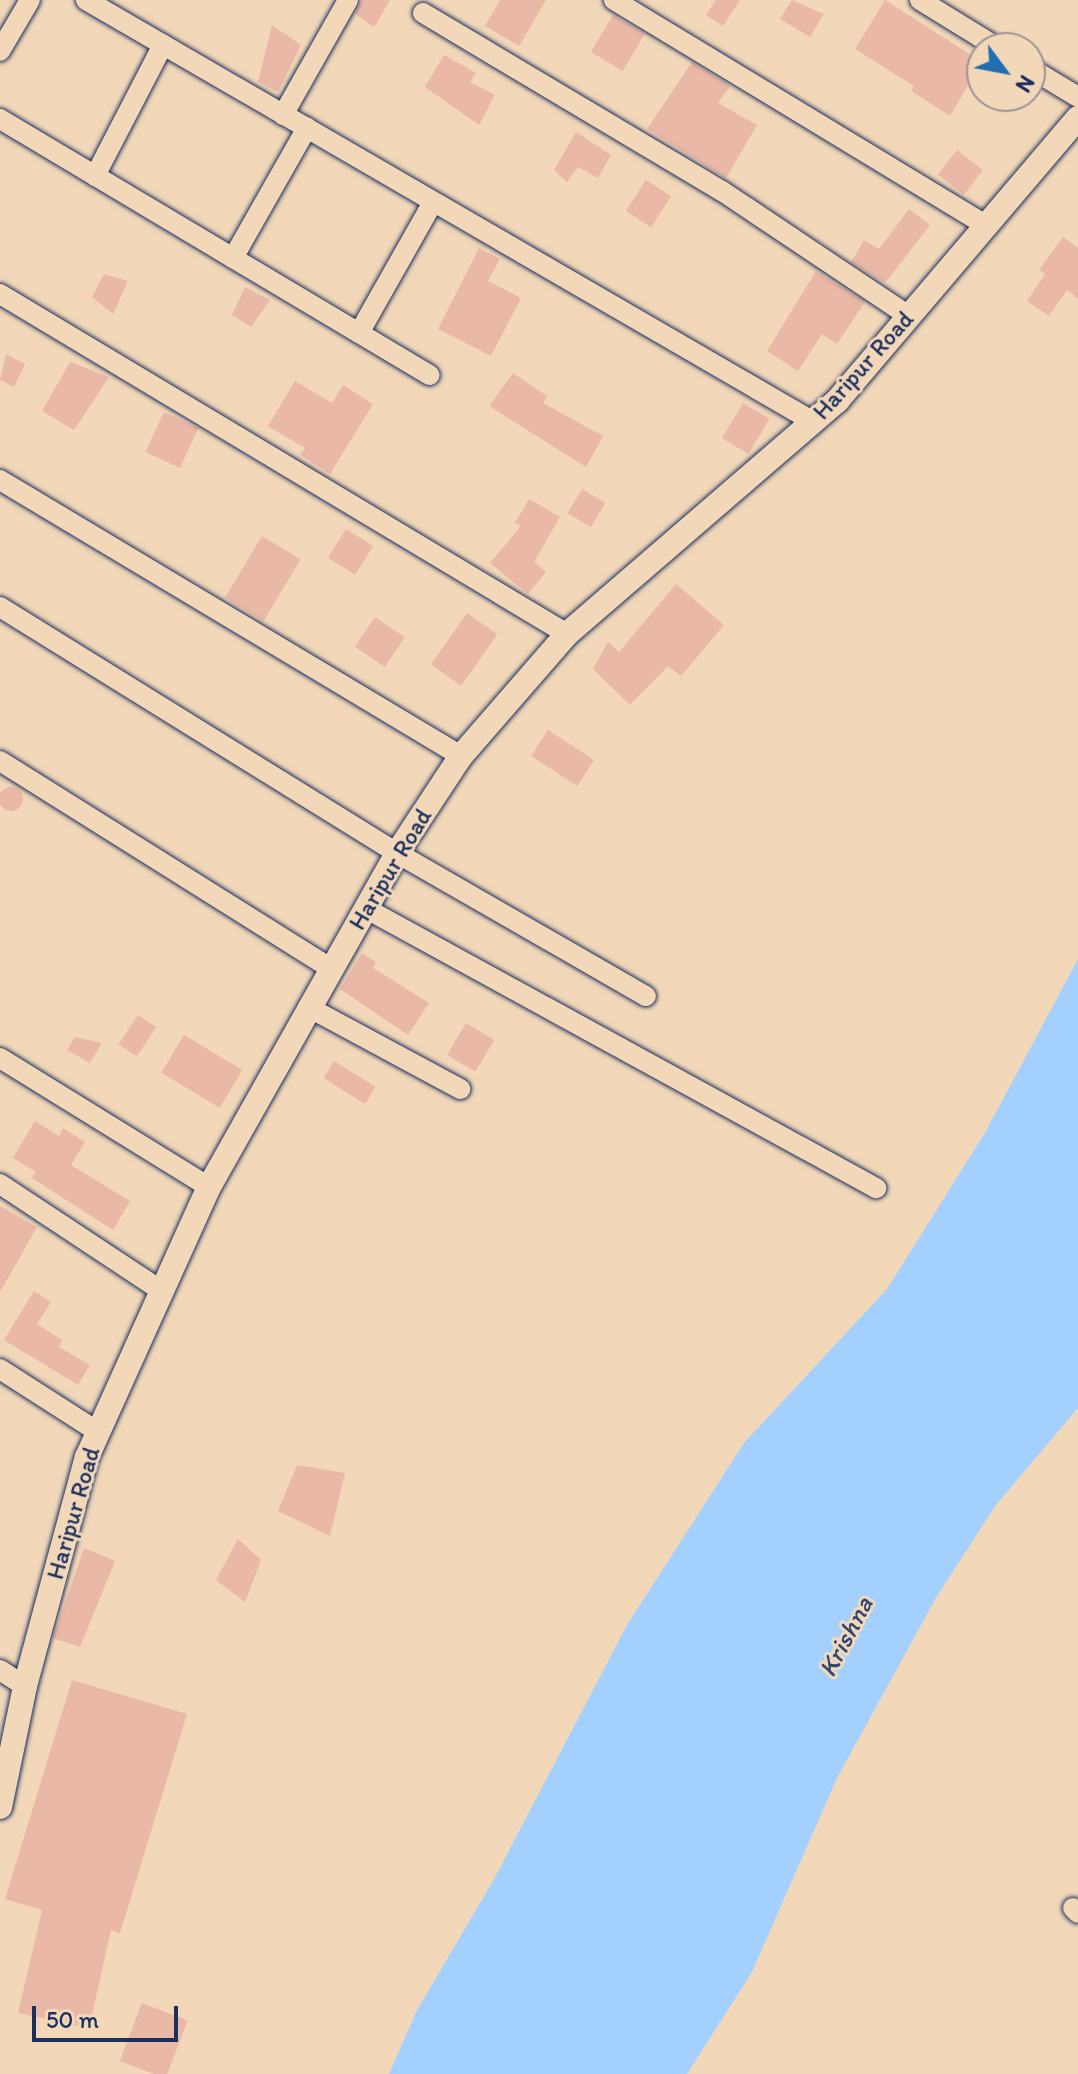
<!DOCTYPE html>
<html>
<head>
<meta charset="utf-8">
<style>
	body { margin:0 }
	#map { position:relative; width:1078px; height:2074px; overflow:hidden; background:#f2d8b9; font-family:Itim,sans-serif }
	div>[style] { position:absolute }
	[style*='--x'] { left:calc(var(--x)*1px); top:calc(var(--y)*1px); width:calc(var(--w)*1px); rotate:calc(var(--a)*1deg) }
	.water>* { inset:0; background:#a3d0fe }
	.building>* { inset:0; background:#eab8a6; transform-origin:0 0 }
	.round { border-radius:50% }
	.roads { filter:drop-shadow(0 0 2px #1b2f5e) drop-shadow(0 0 2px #1b2f5e) }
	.minor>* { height:20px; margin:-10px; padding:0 10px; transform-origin:10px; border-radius:10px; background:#f2d8b9 }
	.tertiary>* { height:24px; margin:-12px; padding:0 12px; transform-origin:12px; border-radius:12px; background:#f2d8b9 }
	span { translate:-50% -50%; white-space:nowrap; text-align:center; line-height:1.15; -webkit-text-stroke:6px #f2d8b9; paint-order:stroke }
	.street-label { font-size:24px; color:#1b2f5e }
	.water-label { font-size:26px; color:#2f4776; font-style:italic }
	.north { position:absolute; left:966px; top:32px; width:80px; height:80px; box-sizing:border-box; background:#f2d8b9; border:2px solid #9c9495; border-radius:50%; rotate:122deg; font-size:22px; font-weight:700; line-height:32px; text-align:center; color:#1b2f5e }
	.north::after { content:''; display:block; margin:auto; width:28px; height:36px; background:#1f6fb2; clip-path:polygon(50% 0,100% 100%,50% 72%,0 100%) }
	.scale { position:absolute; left:32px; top:2006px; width:146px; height:36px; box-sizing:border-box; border:4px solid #1b2f5e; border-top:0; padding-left:10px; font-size:24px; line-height:28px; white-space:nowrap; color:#1b2f5e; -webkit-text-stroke:6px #f2d8b9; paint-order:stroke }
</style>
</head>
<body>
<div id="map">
	<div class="water">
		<div style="clip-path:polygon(1078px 959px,1078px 1408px,996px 1505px,937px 1596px,837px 1778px,752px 1972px,687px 2074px,389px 2074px,417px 2010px,493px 1881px,627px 1625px,744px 1443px,887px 1289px,986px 1131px)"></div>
	</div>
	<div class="building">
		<div style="clip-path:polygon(361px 0,390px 0,374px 27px,355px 14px)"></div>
		<div style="clip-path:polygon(500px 0,546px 0,519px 46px,485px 26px)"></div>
		<div style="clip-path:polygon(716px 0,740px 0,723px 26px,706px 15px)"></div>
		<div style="clip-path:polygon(792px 0,824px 14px,810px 37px,780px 19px)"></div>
		<div style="clip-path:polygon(885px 0,982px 62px,950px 116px,911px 91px,914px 86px,855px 49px)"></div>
		<div style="left:613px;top:15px;width:37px;height:43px;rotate:31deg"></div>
		<div style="clip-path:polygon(272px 25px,301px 45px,278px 92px,258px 82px)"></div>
		<div style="clip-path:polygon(444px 55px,476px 73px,470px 82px,495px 95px,479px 125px,425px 87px)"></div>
		<div style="clip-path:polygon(692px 62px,730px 86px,718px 103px,757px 125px,726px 178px,647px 129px)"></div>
		<div style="clip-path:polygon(576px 132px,611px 155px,598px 178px,578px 167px,567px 182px,554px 170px)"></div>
		<div style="left:957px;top:150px;width:33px;height:31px;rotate:38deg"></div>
		<div style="left:646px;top:180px;width:30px;height:37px;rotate:33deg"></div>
		<div style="clip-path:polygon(909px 209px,930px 225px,885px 283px,851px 262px,864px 240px,879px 249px)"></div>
		<div style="clip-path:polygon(1063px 237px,1078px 248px,1078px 299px,1067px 290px,1049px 316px,1027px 301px,1045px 274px,1039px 270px)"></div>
		<div style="clip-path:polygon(479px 248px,500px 259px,488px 281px,521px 298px,491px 356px,438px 329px)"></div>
		<div style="clip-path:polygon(816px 271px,865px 302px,837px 344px,822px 334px,798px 371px,767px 351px)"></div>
		<div style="clip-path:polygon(104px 274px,128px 281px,113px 314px,92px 297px)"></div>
		<div style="clip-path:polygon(245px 287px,270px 300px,251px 327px,232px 315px)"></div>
		<div style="clip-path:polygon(6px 354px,25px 364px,14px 387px,0 380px)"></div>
		<div style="clip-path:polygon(70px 362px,109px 377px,74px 430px,42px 411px)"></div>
		<div style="clip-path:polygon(513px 373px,547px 396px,543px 403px,603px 436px,586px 467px,489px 406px)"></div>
		<div style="clip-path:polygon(295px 381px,332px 403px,343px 385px,373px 404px,330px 474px,300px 455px,305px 448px,268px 426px)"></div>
		<div style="left:743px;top:403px;width:31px;height:41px;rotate:31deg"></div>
		<div style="left:164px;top:412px;width:38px;height:44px;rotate:25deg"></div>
		<div style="left:582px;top:489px;width:27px;height:28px;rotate:31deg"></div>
		<div style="clip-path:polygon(529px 499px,560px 517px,534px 562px,546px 572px,528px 594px,490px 563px,521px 526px,515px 523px)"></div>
		<div style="left:346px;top:529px;width:32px;height:34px;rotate:32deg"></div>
		<div style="left:262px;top:536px;width:45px;height:72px;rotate:31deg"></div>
		<div style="clip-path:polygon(676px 584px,724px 625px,681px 676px,668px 666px,630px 705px,593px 669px,608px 642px,619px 652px)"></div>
		<div style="left:467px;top:613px;width:37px;height:63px;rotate:35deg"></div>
		<div style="left:375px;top:617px;width:36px;height:36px;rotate:34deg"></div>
		<div style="left:548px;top:730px;width:55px;height:31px;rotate:33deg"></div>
		<div class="round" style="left:-1px;top:787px;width:24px;height:24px"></div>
		<div style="clip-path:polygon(362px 953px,376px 962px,373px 968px,429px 1003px,408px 1035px,340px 989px)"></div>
		<div style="left:138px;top:1015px;width:22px;height:35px;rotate:34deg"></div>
		<div style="left:466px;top:1023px;width:33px;height:37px;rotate:31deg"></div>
		<div style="left:184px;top:1035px;width:68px;height:44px;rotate:31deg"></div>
		<div style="clip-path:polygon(75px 1037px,102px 1043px,90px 1063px,67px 1050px)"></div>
		<div style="left:334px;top:1061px;width:49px;height:20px;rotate:32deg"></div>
		<div style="clip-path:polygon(35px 1121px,59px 1136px,63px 1128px,85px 1142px,71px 1165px,130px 1201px,113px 1230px,32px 1178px,36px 1172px,13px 1158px)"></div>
		<div style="clip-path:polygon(0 1206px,37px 1227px,0 1292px)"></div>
		<div style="clip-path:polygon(34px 1291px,51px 1302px,37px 1324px,62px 1340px,59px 1347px,90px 1365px,78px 1385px,4px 1340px)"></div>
		<div style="clip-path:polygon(297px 1465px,345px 1473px,330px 1536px,278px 1511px)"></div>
		<div style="clip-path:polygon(238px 1539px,261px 1560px,245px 1602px,216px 1580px)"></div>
		<div style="clip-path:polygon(84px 1548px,115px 1561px,80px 1647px,53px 1638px)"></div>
		<div style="clip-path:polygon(72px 1680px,187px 1714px,120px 1933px,111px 1930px,89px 2028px,18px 2013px,42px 1910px,5px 1899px)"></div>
		<div style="left:142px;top:2003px;width:49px;height:62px;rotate:21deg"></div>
	</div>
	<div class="roads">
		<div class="minor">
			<div style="--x:86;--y:0;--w:839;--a:30.11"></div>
			<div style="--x:614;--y:0;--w:435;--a:31.2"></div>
			<div style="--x:920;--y:0;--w:92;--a:31.6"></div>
			<div style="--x:423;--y:13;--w:348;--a:30.8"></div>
			<div style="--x:722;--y:191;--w:225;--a:33.8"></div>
			<div style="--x:0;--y:51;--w:59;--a:-59.5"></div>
			<div style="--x:1030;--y:68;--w:56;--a:31.1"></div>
			<div style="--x:283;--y:115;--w:132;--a:-60.5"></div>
			<div style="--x:0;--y:119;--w:500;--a:30.8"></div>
			<div style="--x:95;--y:176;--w:148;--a:-62.6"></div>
			<div style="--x:233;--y:258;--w:150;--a:-60.4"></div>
			<div style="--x:0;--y:294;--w:661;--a:30.95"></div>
			<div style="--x:359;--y:333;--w:150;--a:-60.5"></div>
			<div style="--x:0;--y:480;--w:537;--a:30.91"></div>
			<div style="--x:0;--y:607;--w:467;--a:31.8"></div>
			<div style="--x:397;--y:853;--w:287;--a:29.9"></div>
			<div style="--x:0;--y:761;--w:390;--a:32.1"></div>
			<div style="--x:365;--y:908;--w:583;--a:28.72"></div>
			<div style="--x:308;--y:1007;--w:173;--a:28.3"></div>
			<div style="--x:0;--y:1058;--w:246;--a:31.7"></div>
			<div style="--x:0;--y:1184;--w:196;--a:33.5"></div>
			<div style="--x:0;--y:1369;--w:117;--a:32.7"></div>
			<div style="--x:0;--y:1670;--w:30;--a:33"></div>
			<div style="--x:1073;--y:1908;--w:7;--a:45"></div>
		</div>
		<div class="tertiary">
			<div style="--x:0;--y:1807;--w:124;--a:-78.3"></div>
			<div style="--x:25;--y:1686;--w:237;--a:-74.9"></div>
			<div style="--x:87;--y:1457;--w:296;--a:-65.7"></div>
			<div style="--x:209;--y:1187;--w:383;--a:-60.6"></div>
			<div style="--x:397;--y:853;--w:116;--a:-56.6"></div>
			<div style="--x:461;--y:756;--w:162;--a:-49"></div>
			<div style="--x:567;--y:634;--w:357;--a:-40.8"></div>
			<div style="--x:837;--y:401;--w:372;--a:-49.6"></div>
		</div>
	</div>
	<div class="street-label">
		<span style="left:863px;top:365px;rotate:-48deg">Haripur Road</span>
		<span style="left:390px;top:869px;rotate:-59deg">Haripur Road</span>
		<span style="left:73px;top:1513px;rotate:-74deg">Haripur Road</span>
	</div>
	<div class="water-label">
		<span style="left:846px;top:1637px;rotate:-62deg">Krishna</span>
	</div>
	<div class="north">N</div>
	<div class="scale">50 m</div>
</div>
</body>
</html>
